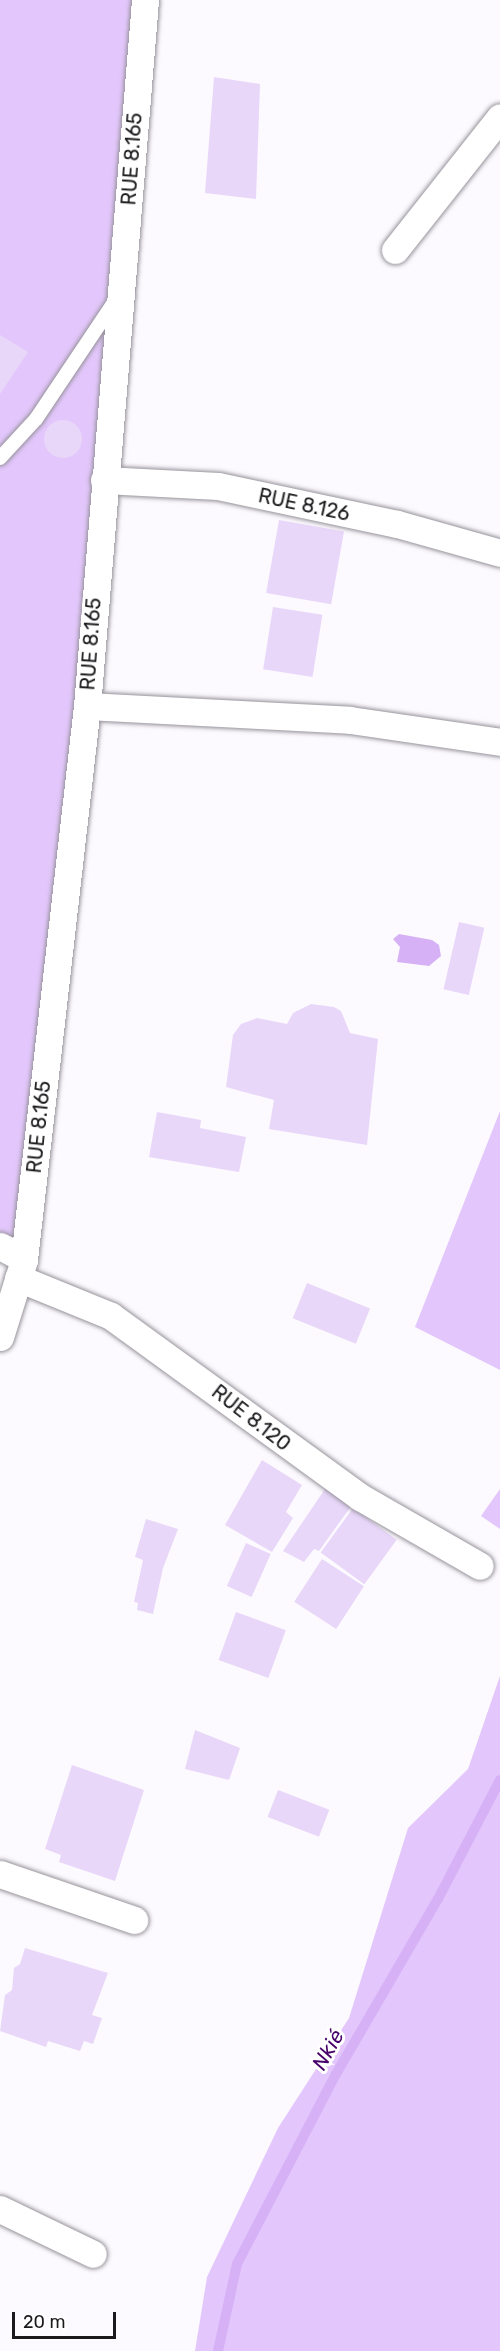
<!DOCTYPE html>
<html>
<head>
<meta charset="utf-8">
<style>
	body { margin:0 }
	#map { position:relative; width:500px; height:2351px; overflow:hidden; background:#fcfafe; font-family:Rubik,sans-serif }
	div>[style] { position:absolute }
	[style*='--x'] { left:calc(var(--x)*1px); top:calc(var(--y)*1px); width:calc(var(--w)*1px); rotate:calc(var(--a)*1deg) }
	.green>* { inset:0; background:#e3c7fc }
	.water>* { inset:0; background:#d6b1f6 }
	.stream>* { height:10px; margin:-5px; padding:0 5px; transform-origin:5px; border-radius:5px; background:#d6b1f6 }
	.building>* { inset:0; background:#e9d7fa; transform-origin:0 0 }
	.round { border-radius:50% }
	.roads { filter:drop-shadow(0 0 2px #97939c) drop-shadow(0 0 2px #97939c) }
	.service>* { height:14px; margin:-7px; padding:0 7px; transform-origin:7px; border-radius:7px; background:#fff }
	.minor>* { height:27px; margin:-13.5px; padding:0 13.5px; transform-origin:13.5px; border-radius:13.5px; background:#fff }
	span { translate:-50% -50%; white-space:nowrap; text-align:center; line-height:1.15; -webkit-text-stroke:6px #fff; paint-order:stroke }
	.street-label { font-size:20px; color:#1b191c }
	.water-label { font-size:21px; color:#47006a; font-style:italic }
	.scale { position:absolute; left:12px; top:2312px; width:104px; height:27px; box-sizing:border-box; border:3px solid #1b191c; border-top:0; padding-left:8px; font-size:18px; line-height:21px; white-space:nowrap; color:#1b191c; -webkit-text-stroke:4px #fff; paint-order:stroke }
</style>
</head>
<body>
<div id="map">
	<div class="green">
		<div style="clip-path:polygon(0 0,144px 0,136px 290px,121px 383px,31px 1255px,0 1234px)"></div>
		<div style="clip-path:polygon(500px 1111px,500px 1370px,415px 1327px)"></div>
		<div style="clip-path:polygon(500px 1489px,500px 1529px,481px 1516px)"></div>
		<div style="clip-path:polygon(500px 1676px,500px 2351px,195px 2351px,207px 2277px,278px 2128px,349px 2018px,408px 1828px,468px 1769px)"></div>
	</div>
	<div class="water">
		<div style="clip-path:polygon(399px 934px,432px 940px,439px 945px,441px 956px,429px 966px,397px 962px,400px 947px,393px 939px)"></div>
	</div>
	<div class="stream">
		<div style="--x:218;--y:2351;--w:89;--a:-77.7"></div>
		<div style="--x:237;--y:2264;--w:214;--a:-62.5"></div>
		<div style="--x:336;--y:2074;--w:203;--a:-59.8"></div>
		<div style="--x:438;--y:1899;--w:134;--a:-62.5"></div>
	</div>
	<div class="building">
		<div style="clip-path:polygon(214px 77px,260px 84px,256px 199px,205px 193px)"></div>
		<div style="clip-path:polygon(0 335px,28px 352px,0 394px)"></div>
		<div class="round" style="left:44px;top:420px;width:38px;height:38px"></div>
		<div style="left:279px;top:520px;width:66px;height:74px;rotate:10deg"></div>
		<div style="left:273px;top:607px;width:50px;height:63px;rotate:9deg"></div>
		<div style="left:459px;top:922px;width:26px;height:69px;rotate:13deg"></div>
		<div style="clip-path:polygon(311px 1004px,334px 1007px,341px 1011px,350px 1033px,378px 1039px,367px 1145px,269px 1129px,274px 1100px,226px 1087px,233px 1035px,241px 1024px,257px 1018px,287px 1024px,293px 1013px)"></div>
		<div style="clip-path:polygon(157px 1112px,201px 1120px,200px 1128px,246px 1137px,239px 1172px,149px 1157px)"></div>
		<div style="left:307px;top:1283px;width:68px;height:38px;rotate:22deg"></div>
		<div style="clip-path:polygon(262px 1460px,302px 1485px,286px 1512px,293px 1518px,272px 1552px,225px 1525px)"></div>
		<div style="clip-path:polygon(327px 1486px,352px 1505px,319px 1551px,314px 1549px,304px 1562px,283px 1551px)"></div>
		<div style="left:353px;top:1508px;width:54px;height:55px;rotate:36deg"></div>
		<div style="clip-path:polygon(146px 1519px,178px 1529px,163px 1568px,153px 1614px,137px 1610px,138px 1603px,134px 1602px,143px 1560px,135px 1557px)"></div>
		<div style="left:246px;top:1543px;width:27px;height:47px;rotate:24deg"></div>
		<div style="left:322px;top:1559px;width:50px;height:51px;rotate:33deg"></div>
		<div style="left:236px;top:1612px;width:53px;height:51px;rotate:20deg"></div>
		<div style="clip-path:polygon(195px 1730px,240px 1748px,229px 1780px,185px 1769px)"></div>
		<div style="clip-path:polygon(72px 1765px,144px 1790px,115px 1881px,59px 1862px,61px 1855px,45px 1849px)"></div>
		<div style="left:278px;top:1790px;width:55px;height:29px;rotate:21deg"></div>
		<div style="clip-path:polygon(25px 1948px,108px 1973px,92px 2015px,102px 2018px,93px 2044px,84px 2041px,80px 2051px,48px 2041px,46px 2047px,0 2031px,5px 1995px,12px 1990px,14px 1968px,20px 1964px)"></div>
	</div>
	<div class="roads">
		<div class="service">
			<div style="--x:0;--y:458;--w:53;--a:-47.3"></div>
			<div style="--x:36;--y:419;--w:142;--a:-56.2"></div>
		</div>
		<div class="minor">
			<div style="--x:395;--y:250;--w:169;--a:-51.7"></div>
			<div style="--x:104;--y:480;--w:114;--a:3"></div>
			<div style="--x:218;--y:486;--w:183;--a:12"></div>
			<div style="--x:397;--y:524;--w:107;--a:15.7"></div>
			<div style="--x:87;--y:706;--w:263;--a:3"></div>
			<div style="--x:350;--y:720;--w:152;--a:8.3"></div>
			<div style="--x:0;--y:1246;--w:27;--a:28"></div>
			<div style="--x:24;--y:1259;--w:557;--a:-83.5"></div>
			<div style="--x:87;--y:706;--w:708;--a:-85.3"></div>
			<div style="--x:18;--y:1278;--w:100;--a:22.2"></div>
			<div style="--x:111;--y:1316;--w:308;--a:36"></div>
			<div style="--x:360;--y:1497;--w:138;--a:29.9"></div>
			<div style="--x:0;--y:1337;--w:81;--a:-72.7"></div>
			<div style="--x:0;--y:1874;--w:142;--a:18.9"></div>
			<div style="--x:0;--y:2209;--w:103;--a:25.8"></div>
		</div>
	</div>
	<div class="street-label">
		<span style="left:132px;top:159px;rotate:-86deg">RUE 8.165</span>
		<span style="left:304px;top:505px;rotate:12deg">RUE 8.126</span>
		<span style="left:91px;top:644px;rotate:-86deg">RUE 8.165</span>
		<span style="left:39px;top:1127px;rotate:-84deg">RUE 8.165</span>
		<span style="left:251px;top:1418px;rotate:38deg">RUE 8.120</span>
	</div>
	<div class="water-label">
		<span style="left:328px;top:2050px;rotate:-61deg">Nkié</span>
	</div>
	<div class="scale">20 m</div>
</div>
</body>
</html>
